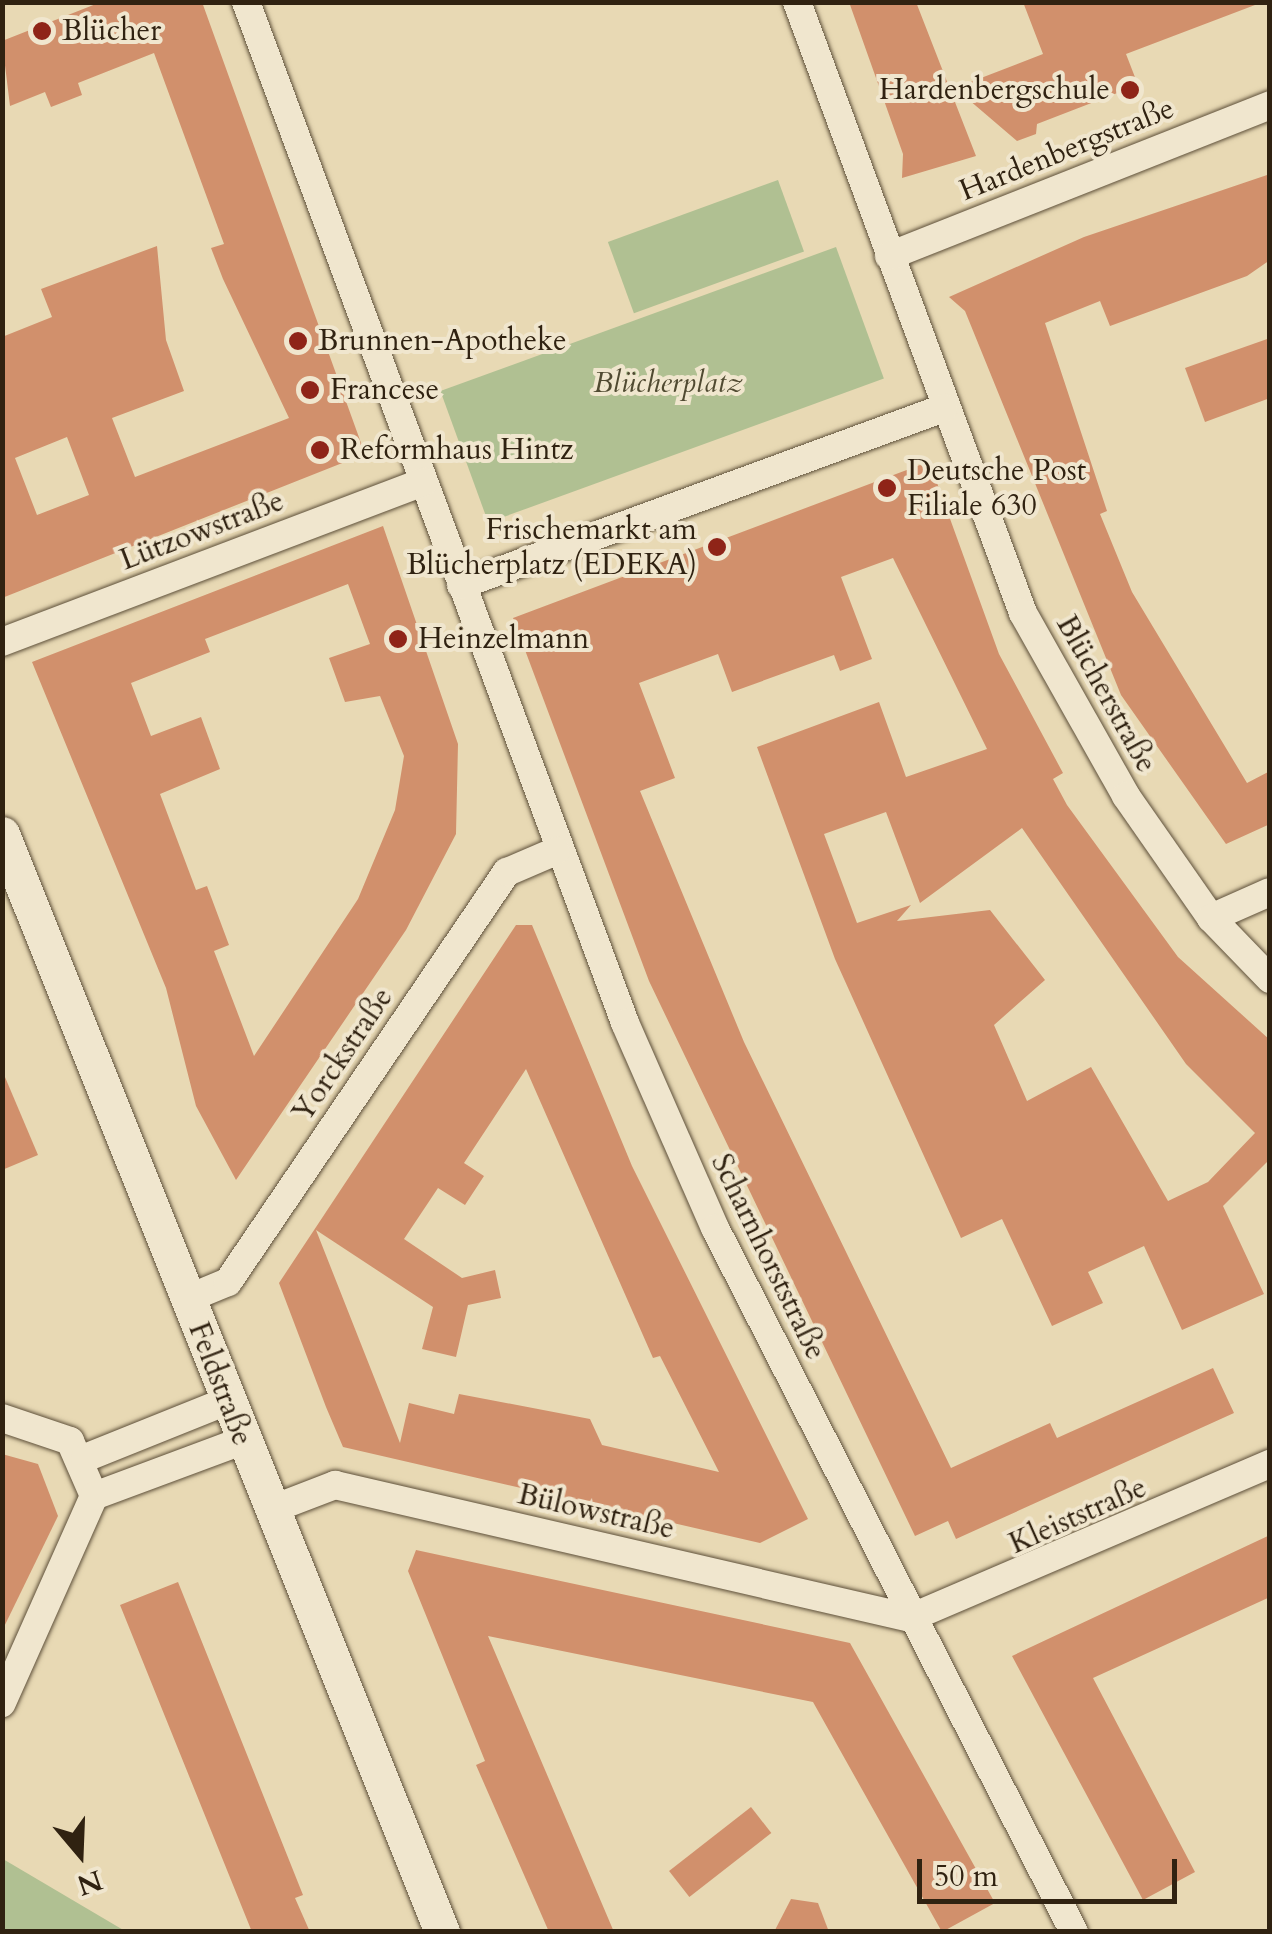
<!DOCTYPE html>
<html>
<head>
<meta charset="utf-8">
<style>
	body { margin:0 }
	#map { position:relative; width:1272px; height:1934px; overflow:hidden; background:#e8d9b4; font-family:Cardo,serif }
	div>[style] { position:absolute }
	[style*='--x'] { left:calc(var(--x)*1px); top:calc(var(--y)*1px); width:calc(var(--w)*1px); rotate:calc(var(--a)*1deg) }
	.green>* { inset:0; background:#b0c092; transform-origin:0 0 }
	.building>* { inset:0; background:#d1906c; transform-origin:0 0 }
	.roads { filter:drop-shadow(0 0 2px #5e503a) drop-shadow(0 0 2px #5e503a) }
	.minor>* { height:28px; margin:-14px; padding:0 14px; transform-origin:14px; border-radius:14px; background:#f0e6ce }
	.tertiary>* { height:35px; margin:-17.5px; padding:0 17.5px; transform-origin:17.5px; border-radius:17.5px; background:#f0e6ce }
	.dots>* { width:28px; height:28px; translate:-50% -50%; box-sizing:border-box; border:5px solid #f0e6ce; border-radius:50% }
	span { translate:-50% -50%; white-space:nowrap; text-align:center; line-height:1.15; -webkit-text-stroke:8px #f0e6ce; paint-order:stroke }
	.poi-label { font-size:30px; color:#302211 }
	.left { translate:0 -50%; text-align:left }
	.right { translate:-100% -50%; text-align:right }
	.street-label { font-size:30px; color:#302211 }
	.park-label { font-size:30px; color:#504a31; font-style:italic }
	.frame { position:absolute; inset:0; border:5px solid #302211; pointer-events:none }
	.north { position:absolute; left:30px; top:1804px; width:100px; height:100px; -webkit-text-stroke:8px #f0e6ce; paint-order:stroke; rotate:161deg; font-size:28px; font-weight:700; line-height:40px; text-align:center; color:#302211 }
	.north::after { content:''; display:block; margin:auto; width:35px; height:45px; background:#302211; clip-path:polygon(50% 0,100% 100%,50% 72%,0 100%) }
	.scale { position:absolute; left:917px; top:1859px; width:260px; height:45px; box-sizing:border-box; border:5px solid #302211; border-top:0; padding-left:12px; font-size:30px; line-height:35px; white-space:nowrap; color:#302211; -webkit-text-stroke:8px #f0e6ce; paint-order:stroke }
</style>
</head>
<body>
<div id="map">
	<div class="green">
		<div style="left:778px;top:180px;width:76px;height:181px;rotate:70deg"></div>
		<div style="left:836px;top:247px;width:140px;height:421px;rotate:70deg"></div>
		<div style="clip-path:polygon(2px 1859px,3px 1859px,125px 1931px,3px 1931px)"></div>
	</div>
	<div class="building">
		<div style="clip-path:polygon(evenodd,101px 2px,202px 2px,365px 454px,2px 598px,2px 337px,52px 317px,41px 289px,157px 246px,166px 340px,184px 391px,112px 418px,135px 477px,289px 418px,223px 279px,211px 248px,224px 244px,154px 53px,78px 83px,82px 95px,51px 107px,45px 92px,10px 106px,2px 41px,101px 2px,67px 437px,89px 495px,37px 515px,15px 458px,67px 437px)"></div>
		<div style="clip-path:polygon(849px 2px,916px 2px,976px 156px,902px 178px,903px 154px)"></div>
		<div style="clip-path:polygon(1023px 2px,1255px 2px,1255px 5px,1126px 54px,1138px 85px,1037px 124px,1036px 134px,1017px 141px,955px 88px,1043px 54px)"></div>
		<div style="clip-path:polygon(1270px 174px,1270px 260px,1247px 276px,1110px 326px,1100px 301px,1045px 323px,1107px 511px,1100px 514px,1132px 592px,1247px 783px,1270px 771px,1270px 824px,1226px 844px,1121px 695px,965px 311px,949px 297px,1084px 237px)"></div>
		<div style="clip-path:polygon(1270px 338px,1270px 398px,1205px 422px,1185px 368px)"></div>
		<div style="clip-path:polygon(evenodd,920px 465px,932px 469px,999px 654px,1063px 773px,1053px 779px,1067px 805px,1178px 957px,1270px 1040px,1270px 1159px,1223px 1206px,1264px 1294px,1182px 1330px,1144px 1246px,1088px 1272px,1103px 1303px,1052px 1326px,1002px 1219px,961px 1238px,835px 959px,757px 747px,879px 702px,906px 777px,987px 749px,893px 558px,841px 577px,872px 659px,840px 671px,834px 655px,732px 692px,718px 654px,639px 683px,675px 778px,640px 791px,744px 1042px,951px 1468px,1050px 1423px,1057px 1438px,1213px 1368px,1234px 1413px,956px 1539px,948px 1521px,915px 1536px,649px 981px,513px 618px,920px 465px,886px 812px,920px 903px,1022px 828px,1186px 1064px,1255px 1133px,1208px 1182px,1168px 1201px,1091px 1067px,1027px 1101px,994px 1025px,1045px 980px,990px 910px,897px 921px,911px 905px,857px 923px,824px 834px,886px 812px)"></div>
		<div style="clip-path:polygon(evenodd,383px 526px,458px 744px,456px 834px,406px 930px,236px 1180px,196px 1106px,166px 988px,32px 662px,383px 526px,348px 584px,370px 644px,329px 658px,345px 702px,380px 696px,404px 756px,395px 810px,358px 899px,254px 1056px,214px 951px,229px 945px,207px 886px,196px 890px,160px 794px,220px 769px,201px 717px,151px 736px,131px 683px,210px 652px,205px 639px,348px 584px)"></div>
		<div style="clip-path:polygon(evenodd,516px 925px,532px 925px,632px 1166px,808px 1519px,760px 1543px,343px 1447px,326px 1407px,279px 1283px,516px 925px,526px 1069px,653px 1358px,660px 1356px,719px 1472px,602px 1445px,590px 1419px,459px 1394px,454px 1414px,409px 1403px,400px 1443px,316px 1230px,433px 1307px,422px 1349px,456px 1357px,468px 1305px,501px 1298px,495px 1270px,462px 1278px,404px 1239px,438px 1188px,465px 1205px,484px 1176px,464px 1163px,526px 1069px)"></div>
		<div style="clip-path:polygon(2px 1070px,38px 1155px,2px 1170px)"></div>
		<div style="clip-path:polygon(2px 1454px,38px 1464px,58px 1516px,2px 1631px)"></div>
		<div style="clip-path:polygon(1270px 1535px,1270px 1597px,1093px 1678px,1195px 1872px,1143px 1900px,1012px 1656px)"></div>
		<div style="clip-path:polygon(416px 1550px,850px 1643px,995px 1903px,942px 1932px,813px 1702px,488px 1636px,614px 1932px,549px 1932px,476px 1765px,485px 1761px,408px 1571px)"></div>
		<div style="clip-path:polygon(178px 1582px,303px 1895px,295px 1898px,310px 1932px,252px 1932px,120px 1605px)"></div>
		<div style="left:751px;top:1807px;width:33px;height:104px;rotate:52deg"></div>
		<div style="clip-path:polygon(791px 1899px,818px 1903px,829px 1932px,774px 1932px)"></div>
	</div>
	<div class="roads">
		<div class="minor">
			<div style="--x:246;--y:2;--w:1089;--a:69.63"></div>
			<div style="--x:625;--y:1023;--w:224;--a:66.3"></div>
			<div style="--x:715;--y:1228;--w:790;--a:62.98"></div>
			<div style="--x:797;--y:2;--w:651;--a:69.7"></div>
			<div style="--x:1023;--y:613;--w:210;--a:60.6"></div>
			<div style="--x:1126;--y:796;--w:149;--a:55.1"></div>
			<div style="--x:1211;--y:918;--w:85;--a:46"></div>
			<div style="--x:889;--y:256;--w:410;--a:-21.6"></div>
			<div style="--x:461;--y:585;--w:514;--a:-20.13"></div>
			<div style="--x:2;--y:642;--w:451;--a:-20.8"></div>
			<div style="--x:1211;--y:918;--w:64;--a:-23.8"></div>
			<div style="--x:187;--y:1299;--w:44;--a:-22.5"></div>
			<div style="--x:228;--y:1282;--w:496;--a:-55.8"></div>
			<div style="--x:507;--y:872;--w:53;--a:-23.2"></div>
			<div style="--x:2;--y:1418;--w:72;--a:18.7"></div>
			<div style="--x:70;--y:1441;--w:60;--a:66.4"></div>
			<div style="--x:94;--y:1496;--w:227;--a:114"></div>
			<div style="--x:85;--y:1458;--w:153;--a:-21.9"></div>
			<div style="--x:94;--y:1496;--w:158;--a:-20.4"></div>
			<div style="--x:270;--y:1510;--w:70;--a:-21"></div>
			<div style="--x:335;--y:1485;--w:590;--a:13.02"></div>
			<div style="--x:910;--y:1618;--w:392;--a:-23.2"></div>
		</div>
		<div class="tertiary">
			<div style="--x:2;--y:834;--w:1183;--a:68.16"></div>
		</div>
	</div>
	<div class="dots">
		<div style="left:42px;top:31px;background:#8f2418"></div>
		<div style="left:1130px;top:90px;background:#8f2418"></div>
		<div style="left:298px;top:341px;background:#8f2418"></div>
		<div style="left:310px;top:390px;background:#8f2418"></div>
		<div style="left:320px;top:450px;background:#8f2418"></div>
		<div style="left:887px;top:488px;background:#8f2418"></div>
		<div style="left:717px;top:547px;background:#8f2418"></div>
		<div style="left:398px;top:639px;background:#8f2418"></div>
	</div>
	<div class="poi-label">
		<span class="left" style="left:62px;top:31px">Blücher</span>
		<span class="right" style="left:1110px;top:90px">Hardenbergschule</span>
		<span class="left" style="left:318px;top:341px">Brunnen-Apotheke</span>
		<span class="left" style="left:330px;top:390px">Francese</span>
		<span class="left" style="left:340px;top:450px">Reformhaus Hintz</span>
		<span class="left" style="left:907px;top:488px">Deutsche Post<br>Filiale 630</span>
		<span class="right" style="left:697px;top:547px">Frischemarkt am<br>Blücherplatz (EDEKA)</span>
		<span class="left" style="left:418px;top:639px">Heinzelmann</span>
	</div>
	<div class="street-label">
		<span style="left:1067px;top:150px;rotate:-22deg">Hardenbergstraße</span>
		<span style="left:202px;top:531px;rotate:-21deg">Lützowstraße</span>
		<span style="left:1106px;top:694px;rotate:61deg">Blücherstraße</span>
		<span style="left:343px;top:1055px;rotate:-56deg">Yorckstraße</span>
		<span style="left:768px;top:1257px;rotate:64deg">Scharnhorststraße</span>
		<span style="left:220px;top:1384px;rotate:69deg">Feldstraße</span>
		<span style="left:596px;top:1512px;rotate:13deg">Bülowstraße</span>
		<span style="left:1078px;top:1516px;rotate:-24deg">Kleiststraße</span>
	</div>
	<div class="park-label">
		<span style="left:668px;top:383px">Blücherplatz</span>
	</div>
	<div class="frame"></div>
	<div class="north">N</div>
	<div class="scale">50 m</div>
</div>
</body>
</html>
